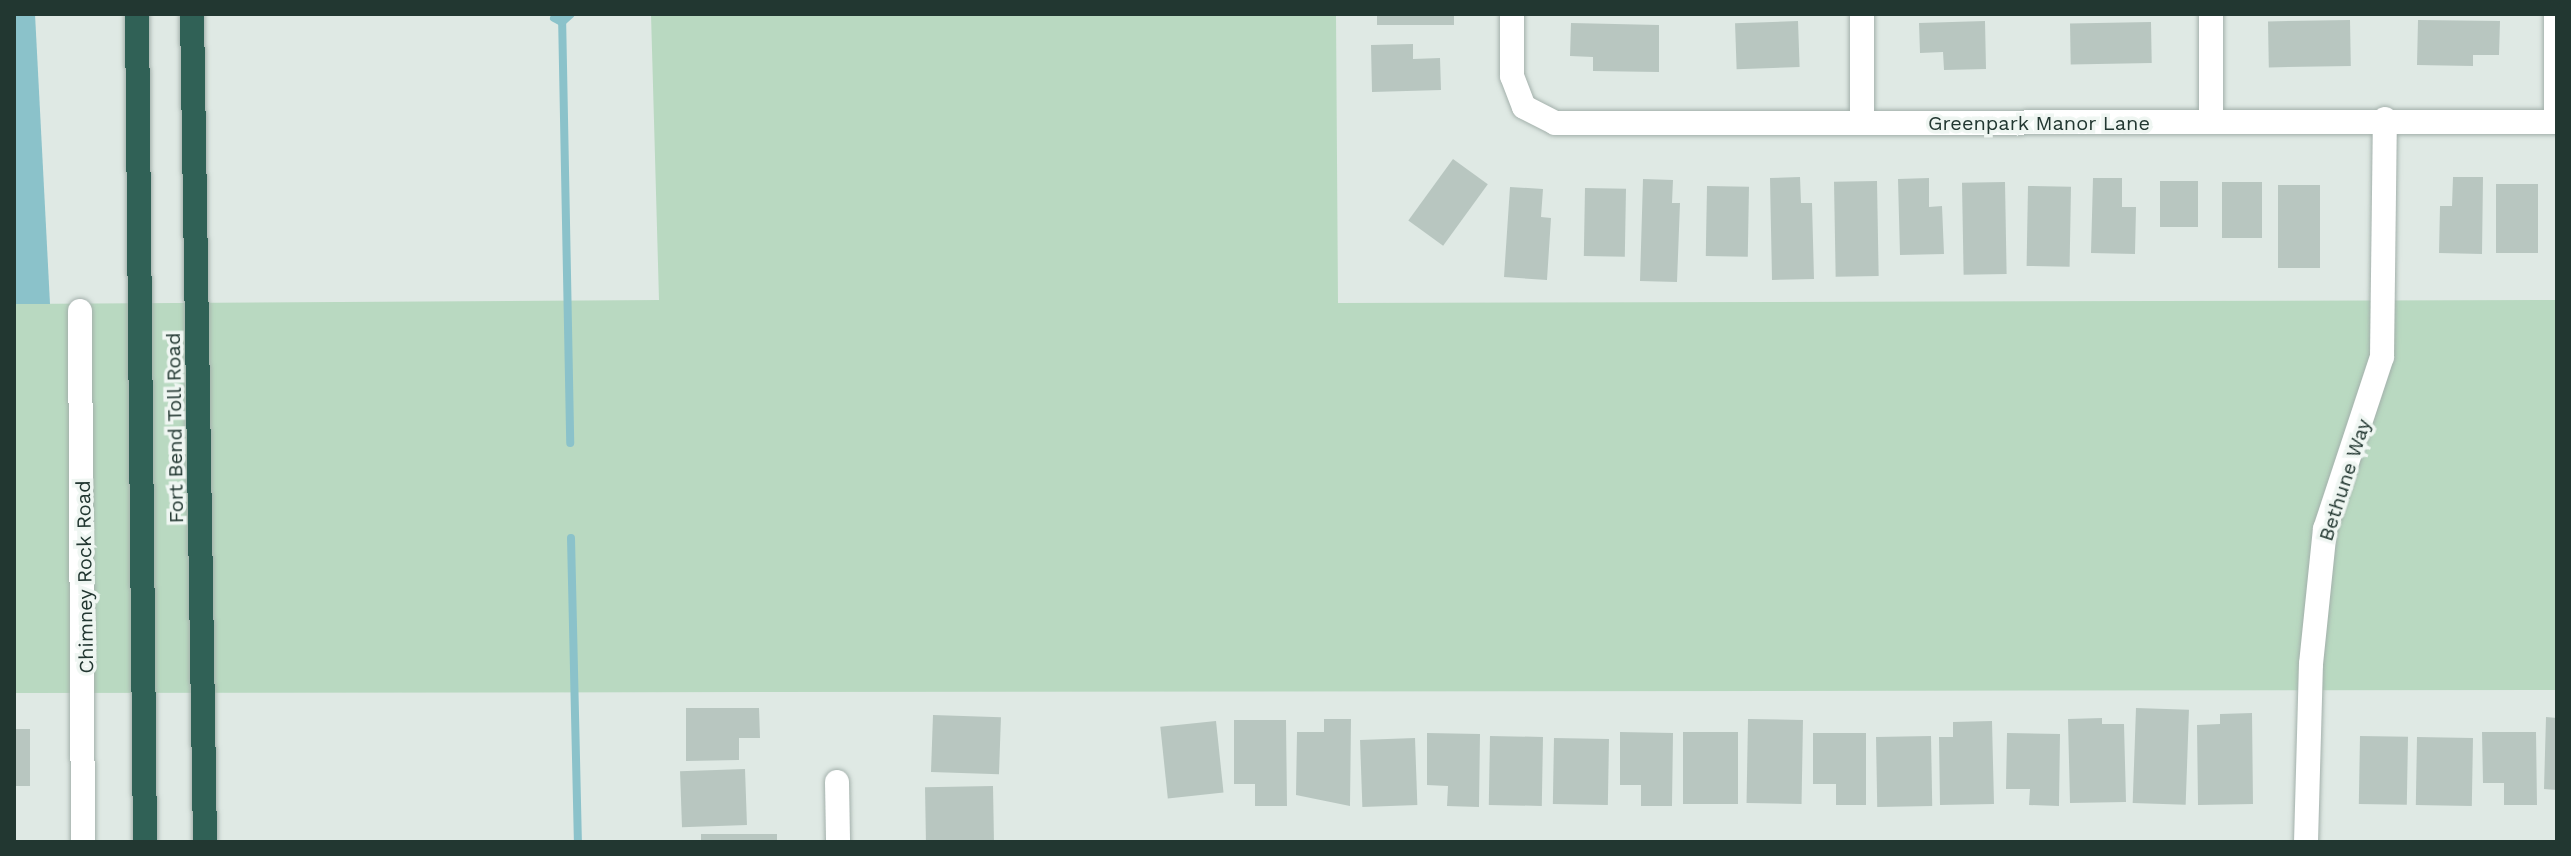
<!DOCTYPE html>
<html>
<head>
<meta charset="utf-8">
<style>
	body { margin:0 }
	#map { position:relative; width:2571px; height:856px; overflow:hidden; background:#dfe9e4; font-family:"Work Sans",sans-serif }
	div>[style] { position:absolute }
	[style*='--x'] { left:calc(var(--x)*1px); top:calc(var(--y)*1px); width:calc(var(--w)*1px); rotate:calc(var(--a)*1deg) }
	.green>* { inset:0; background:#b9d9c1 }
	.water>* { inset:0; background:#8bc2ca }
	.stream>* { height:8px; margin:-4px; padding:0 4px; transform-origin:4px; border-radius:4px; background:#8bc2ca }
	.building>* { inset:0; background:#b8c6c0; transform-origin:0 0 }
	.roads { filter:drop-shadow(0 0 2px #a3b0ab) drop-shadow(0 0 2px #a3b0ab) }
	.minor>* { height:24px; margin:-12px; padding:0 12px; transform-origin:12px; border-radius:12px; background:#fff }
	.motorway>* { height:24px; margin:-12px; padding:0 12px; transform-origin:12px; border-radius:12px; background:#306156 }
	span { translate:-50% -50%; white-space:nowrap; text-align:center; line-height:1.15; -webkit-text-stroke:7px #eff6f2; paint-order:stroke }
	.street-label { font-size:20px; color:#223731 }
	.frame { position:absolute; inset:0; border:16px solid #223731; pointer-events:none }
</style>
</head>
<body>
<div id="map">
	<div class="green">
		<div style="clip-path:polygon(651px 14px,1336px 14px,1338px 303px,2557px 300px,2557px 690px,14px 693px,14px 304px,659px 300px)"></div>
	</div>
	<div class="water">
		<div style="clip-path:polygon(14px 14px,35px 14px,50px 304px,14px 304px)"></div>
	</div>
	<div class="stream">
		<div style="--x:562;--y:14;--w:429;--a:88.9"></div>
		<div style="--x:554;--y:18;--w:9;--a:27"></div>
		<div style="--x:562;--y:22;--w:12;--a:-42"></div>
		<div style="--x:571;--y:538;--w:304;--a:88.7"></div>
	</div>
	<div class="building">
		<div style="left:1377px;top:14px;width:77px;height:11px"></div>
		<div style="left:2350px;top:20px;width:46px;height:82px;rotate:89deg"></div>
		<div style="clip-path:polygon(2418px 20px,2500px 21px,2499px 55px,2473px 55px,2473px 66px,2417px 65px)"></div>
		<div style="left:1798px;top:21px;width:46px;height:63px;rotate:88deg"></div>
		<div style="clip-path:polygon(1985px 21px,1986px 69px,1944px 70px,1943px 52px,1920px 53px,1919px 23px)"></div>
		<div style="left:2151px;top:22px;width:41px;height:81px;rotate:89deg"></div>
		<div style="clip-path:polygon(1571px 23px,1659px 25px,1659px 72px,1593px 71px,1593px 57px,1570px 56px)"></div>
		<div style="clip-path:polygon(1413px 44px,1413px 59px,1440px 58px,1441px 90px,1372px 92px,1371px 45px)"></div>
		<div style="left:1453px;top:159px;width:43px;height:76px;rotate:36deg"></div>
		<div style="clip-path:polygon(1800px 177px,1801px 203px,1812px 203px,1814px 279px,1772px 280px,1770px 178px)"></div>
		<div style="clip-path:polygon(2453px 177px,2483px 177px,2482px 254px,2439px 253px,2440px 206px,2452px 206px)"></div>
		<div style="clip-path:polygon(1929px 178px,1929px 207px,1942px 206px,1944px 254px,1900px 255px,1898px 179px)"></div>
		<div style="clip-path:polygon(2093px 178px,2122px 178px,2122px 207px,2136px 207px,2135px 254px,2091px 253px)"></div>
		<div style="clip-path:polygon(1643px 179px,1673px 180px,1672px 203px,1680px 203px,1677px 282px,1640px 281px)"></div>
		<div style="left:1877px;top:181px;width:95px;height:43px;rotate:89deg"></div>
		<div style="left:2160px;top:181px;width:38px;height:46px"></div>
		<div style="left:2005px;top:182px;width:92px;height:43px;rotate:89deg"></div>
		<div style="left:2222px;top:182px;width:40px;height:56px"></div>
		<div style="left:2496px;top:184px;width:42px;height:69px"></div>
		<div style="left:2278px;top:185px;width:42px;height:83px"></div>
		<div style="left:1707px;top:186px;width:42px;height:70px;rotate:1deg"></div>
		<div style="left:2028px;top:186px;width:43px;height:80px;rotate:1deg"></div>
		<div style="clip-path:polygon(1510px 187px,1543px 189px,1541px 217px,1551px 218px,1547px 280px,1504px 277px)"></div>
		<div style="left:1585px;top:188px;width:41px;height:68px;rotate:1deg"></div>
		<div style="clip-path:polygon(686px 708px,759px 708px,760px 738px,739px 738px,739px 760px,686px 761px)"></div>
		<div style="left:2136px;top:708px;width:53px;height:95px;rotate:2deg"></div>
		<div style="clip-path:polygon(2252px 713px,2253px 804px,2198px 805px,2197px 725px,2220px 724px,2220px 714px)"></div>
		<div style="left:933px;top:715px;width:68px;height:57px;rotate:2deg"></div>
		<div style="clip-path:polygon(2546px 717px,2557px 718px,2557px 790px,2544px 789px)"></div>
		<div style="clip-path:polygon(2102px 718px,2102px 724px,2124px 724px,2126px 802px,2070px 803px,2068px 719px)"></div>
		<div style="clip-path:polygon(1324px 719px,1351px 719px,1350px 806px,1296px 795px,1297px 732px,1324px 732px)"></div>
		<div style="left:1748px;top:719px;width:55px;height:84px;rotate:1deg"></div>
		<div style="clip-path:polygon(1234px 720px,1286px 720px,1287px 806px,1255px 806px,1255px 784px,1234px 784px)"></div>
		<div style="left:1216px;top:721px;width:72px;height:56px;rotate:84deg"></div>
		<div style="clip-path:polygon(1992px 721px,1994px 804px,1940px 805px,1939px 737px,1953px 737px,1953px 722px)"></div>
		<div style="left:14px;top:729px;width:16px;height:57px"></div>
		<div style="clip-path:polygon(1620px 732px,1673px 733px,1672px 806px,1641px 806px,1641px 785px,1620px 785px)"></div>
		<div style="left:1683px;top:732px;width:55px;height:72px"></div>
		<div style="clip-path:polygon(2482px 732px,2536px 732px,2537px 805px,2504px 805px,2504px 783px,2483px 783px)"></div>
		<div style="clip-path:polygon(1427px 733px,1480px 734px,1479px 807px,1447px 806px,1448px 786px,1427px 785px)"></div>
		<div style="clip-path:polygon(1813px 733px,1866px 733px,1866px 805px,1836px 805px,1836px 784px,1813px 784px)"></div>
		<div style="clip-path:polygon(2007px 733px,2060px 734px,2059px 806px,2029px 805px,2030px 789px,2006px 789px)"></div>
		<div style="left:1490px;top:736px;width:53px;height:69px;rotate:1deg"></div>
		<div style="left:1931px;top:736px;width:70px;height:55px;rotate:89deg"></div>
		<div style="left:2360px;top:736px;width:48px;height:68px;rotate:1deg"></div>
		<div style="left:2417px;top:737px;width:56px;height:68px;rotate:1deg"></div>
		<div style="left:1415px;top:738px;width:67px;height:55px;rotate:88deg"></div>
		<div style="left:1554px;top:738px;width:55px;height:66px;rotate:1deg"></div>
		<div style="left:745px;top:769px;width:56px;height:65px;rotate:88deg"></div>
		<div style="left:993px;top:786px;width:54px;height:68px;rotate:89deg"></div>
		<div style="left:777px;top:834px;width:8px;height:76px;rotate:90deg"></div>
	</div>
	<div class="roads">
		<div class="minor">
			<div style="--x:1512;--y:14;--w:62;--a:90"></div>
			<div style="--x:1512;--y:76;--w:33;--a:69"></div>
			<div style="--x:1524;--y:107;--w:35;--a:27"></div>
			<div style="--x:1555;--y:123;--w:1002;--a:-0.06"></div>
			<div style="--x:1862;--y:14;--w:109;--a:90"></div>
			<div style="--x:2211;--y:14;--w:108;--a:90"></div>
			<div style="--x:2556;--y:14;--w:108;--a:90"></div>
			<div style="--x:80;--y:311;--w:531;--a:89.68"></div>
			<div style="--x:837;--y:782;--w:60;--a:89"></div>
			<div style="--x:2306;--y:842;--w:178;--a:-88.4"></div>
			<div style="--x:2311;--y:664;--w:136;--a:-84.1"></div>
			<div style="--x:2325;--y:529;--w:181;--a:-71.7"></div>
			<div style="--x:2382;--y:357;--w:238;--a:-89.3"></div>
		</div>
		<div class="motorway">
			<div style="--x:137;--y:14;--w:828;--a:89.45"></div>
			<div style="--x:192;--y:14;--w:828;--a:89.1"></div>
		</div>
	</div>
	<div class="street-label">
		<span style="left:2039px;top:123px">Greenpark Manor Lane</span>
		<span style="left:175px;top:428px;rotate:-91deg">Fort Bend Toll Road</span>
		<span style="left:2345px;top:480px;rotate:-72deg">Bethune Way</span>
		<span style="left:85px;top:577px;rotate:-91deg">Chimney Rock Road</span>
	</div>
	<div class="frame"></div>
</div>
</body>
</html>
